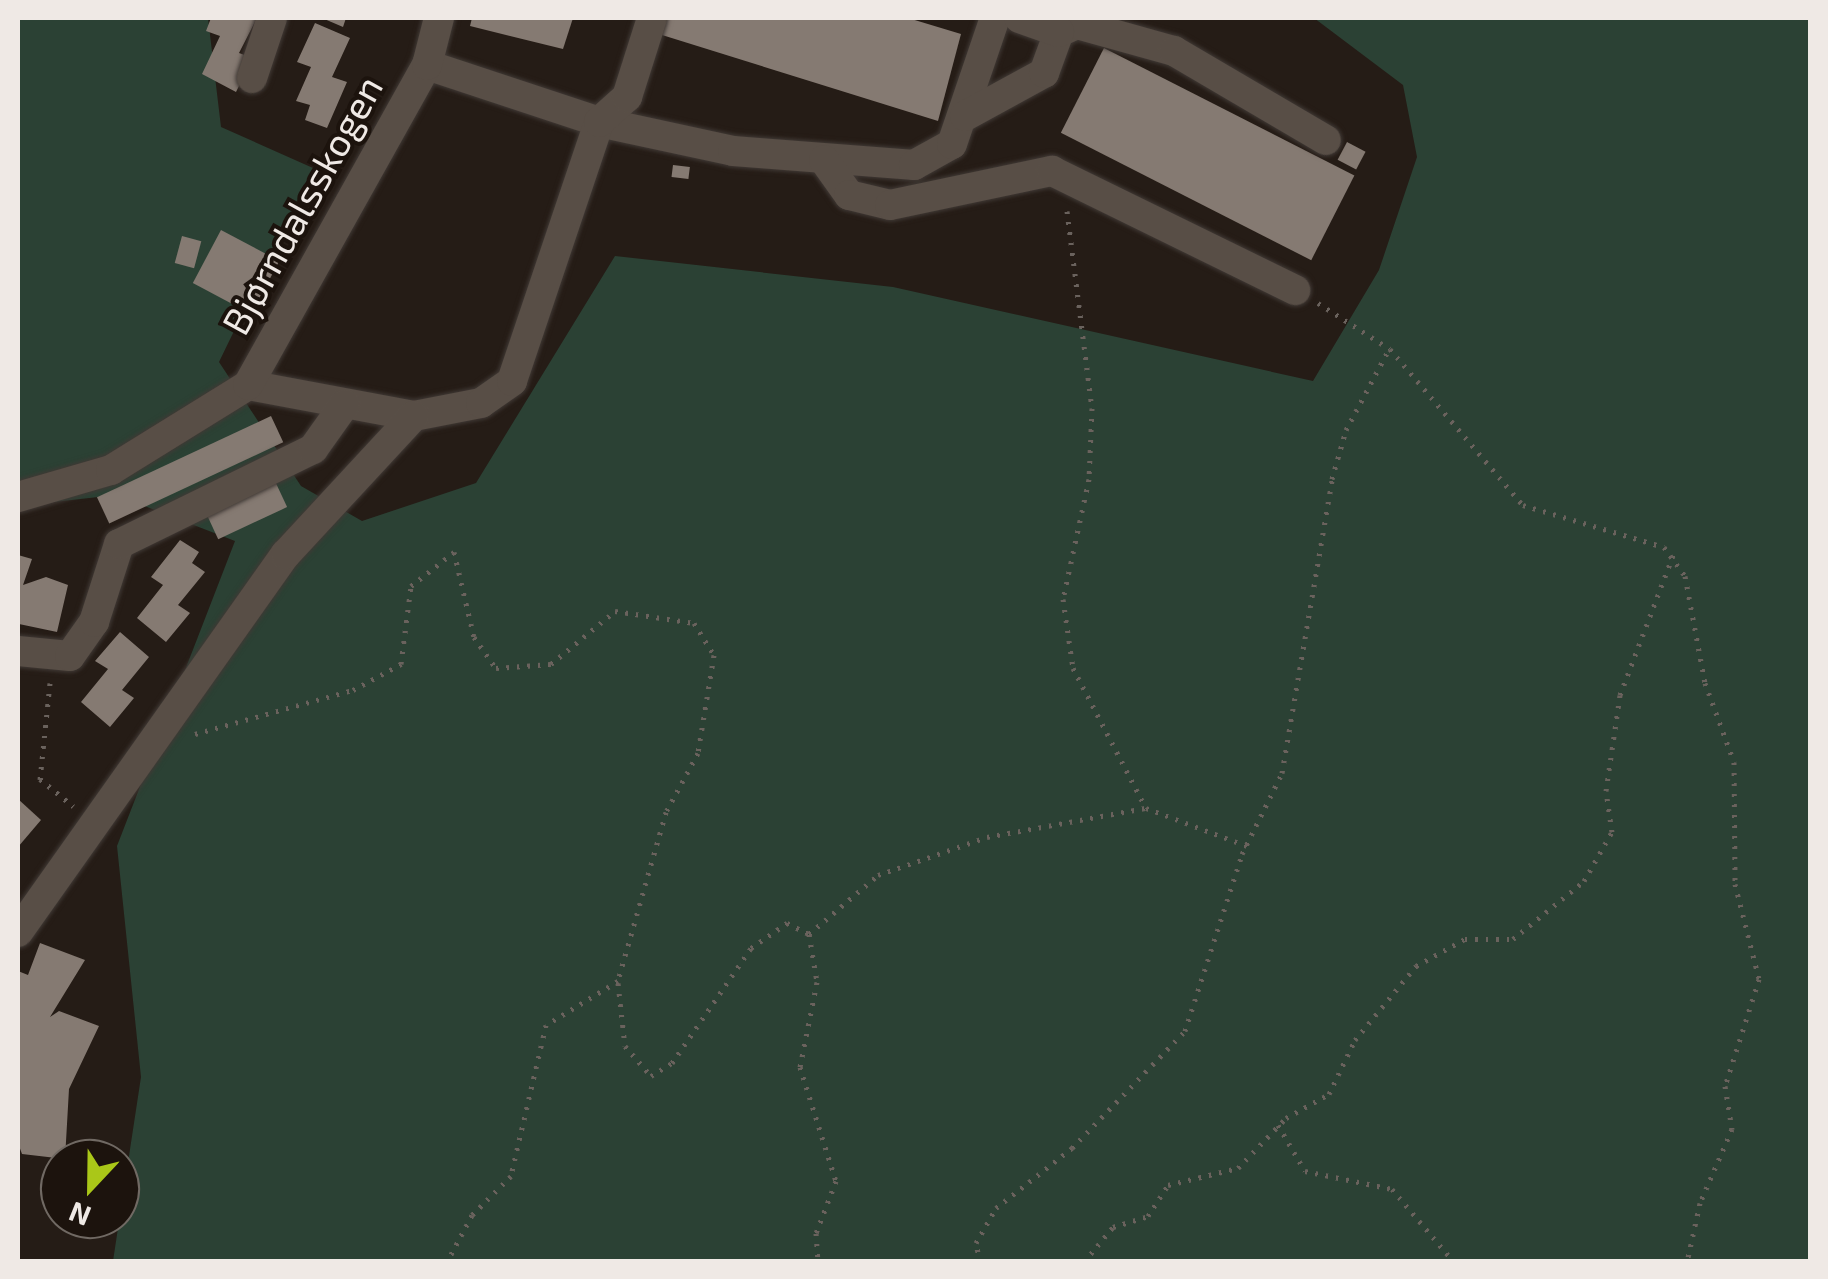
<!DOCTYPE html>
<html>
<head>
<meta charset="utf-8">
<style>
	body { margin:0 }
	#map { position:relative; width:1828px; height:1279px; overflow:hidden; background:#251c16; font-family:"Exo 2",sans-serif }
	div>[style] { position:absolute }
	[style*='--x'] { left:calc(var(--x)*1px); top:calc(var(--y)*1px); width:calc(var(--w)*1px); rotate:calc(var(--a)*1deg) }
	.green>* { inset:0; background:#2b4134 }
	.building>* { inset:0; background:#857a72; transform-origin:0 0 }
	.path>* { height:5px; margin-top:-2.5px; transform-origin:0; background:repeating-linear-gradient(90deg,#6a625d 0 2.5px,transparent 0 10.5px) }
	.roads { filter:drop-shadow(0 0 2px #403935) drop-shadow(0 0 2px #403935) }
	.minor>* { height:30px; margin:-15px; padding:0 15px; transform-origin:15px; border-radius:15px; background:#584e46 }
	span { translate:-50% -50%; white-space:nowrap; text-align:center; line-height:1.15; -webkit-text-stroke:8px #1c130d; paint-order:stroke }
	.street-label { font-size:38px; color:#efe9e5 }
	.frame { position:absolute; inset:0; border:20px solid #efe9e5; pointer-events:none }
	.north { position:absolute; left:40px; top:1139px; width:100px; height:100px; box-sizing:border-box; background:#1c130d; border:2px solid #706963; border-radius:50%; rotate:202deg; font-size:28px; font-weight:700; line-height:40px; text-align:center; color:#efe9e5 }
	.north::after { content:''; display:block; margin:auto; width:35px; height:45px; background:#aac718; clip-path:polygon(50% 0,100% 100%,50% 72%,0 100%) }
</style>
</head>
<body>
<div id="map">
	<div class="green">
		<div style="clip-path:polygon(18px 18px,208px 18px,221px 127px,313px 168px,219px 362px,301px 486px,362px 521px,476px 483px,615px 256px,893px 287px,1313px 381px,1379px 270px,1417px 157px,1403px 85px,1314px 18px,1810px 18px,1810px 1261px,113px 1261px,141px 1077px,117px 846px,235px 541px,116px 495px,18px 506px)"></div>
	</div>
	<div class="building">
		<div style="clip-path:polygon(211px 18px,257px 18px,239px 53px,253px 58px,236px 92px,202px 74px,220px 36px,206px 31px)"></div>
		<div style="clip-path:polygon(322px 18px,346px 18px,343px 27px)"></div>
		<div style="clip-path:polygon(472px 18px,573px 18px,563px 49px,470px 26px)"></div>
		<div style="clip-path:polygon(667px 18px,908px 18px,961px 34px,938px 121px,662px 35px)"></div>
		<div style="clip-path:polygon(315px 23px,350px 38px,332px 77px,347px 82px,327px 128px,305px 120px,310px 105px,296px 101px,311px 67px,297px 62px)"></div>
		<div style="left:1104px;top:48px;width:281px;height:95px;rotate:27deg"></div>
		<div style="left:1347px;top:142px;width:21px;height:20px;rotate:28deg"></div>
		<div style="left:673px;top:165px;width:17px;height:12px;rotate:7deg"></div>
		<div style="left:221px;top:230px;width:66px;height:60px;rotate:28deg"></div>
		<div style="left:182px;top:236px;width:20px;height:28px;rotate:15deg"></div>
		<div style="left:271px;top:416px;width:29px;height:192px;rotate:65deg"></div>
		<div style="left:274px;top:479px;width:31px;height:76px;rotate:65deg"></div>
		<div style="clip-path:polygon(180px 540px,199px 552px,192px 563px,205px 572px,178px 605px,190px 613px,166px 642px,137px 618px,163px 585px,151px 577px)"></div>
		<div style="clip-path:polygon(18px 555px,32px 559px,23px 585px,46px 577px,68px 585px,57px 632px,19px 624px)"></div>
		<div style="clip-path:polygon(120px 632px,149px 657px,122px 690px,134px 698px,110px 727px,81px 702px,108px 669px,95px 661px)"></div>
		<div style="clip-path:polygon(18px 799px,41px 820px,18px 847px)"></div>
		<div style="clip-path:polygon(40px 943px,85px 960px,50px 1017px,59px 1011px,99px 1026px,69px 1089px,65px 1159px,22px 1154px,18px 1143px,18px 971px,28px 975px)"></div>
	</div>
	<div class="path">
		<div style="--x:1067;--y:211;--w:199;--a:82.8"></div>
		<div style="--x:1092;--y:408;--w:71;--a:92.4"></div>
		<div style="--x:1089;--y:479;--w:123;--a:102.2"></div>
		<div style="--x:1063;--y:599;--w:70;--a:81.8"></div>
		<div style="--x:1073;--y:668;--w:158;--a:62.5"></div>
		<div style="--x:1146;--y:808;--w:108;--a:20.6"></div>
		<div style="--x:1318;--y:303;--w:85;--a:32.6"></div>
		<div style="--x:1390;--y:349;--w:205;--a:49.6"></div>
		<div style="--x:1523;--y:505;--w:147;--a:16.6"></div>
		<div style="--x:1664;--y:547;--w:36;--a:54"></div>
		<div style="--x:1685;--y:576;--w:109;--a:79.4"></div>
		<div style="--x:1705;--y:683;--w:84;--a:69.8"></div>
		<div style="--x:1734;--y:762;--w:122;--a:89.5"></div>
		<div style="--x:1735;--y:884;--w:98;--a:75.8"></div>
		<div style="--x:1759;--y:979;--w:112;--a:107.6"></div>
		<div style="--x:1725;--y:1086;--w:44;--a:80.8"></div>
		<div style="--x:1732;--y:1129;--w:81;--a:113.4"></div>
		<div style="--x:1700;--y:1203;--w:60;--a:102.4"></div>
		<div style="--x:50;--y:683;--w:97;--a:95.9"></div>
		<div style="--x:40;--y:779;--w:43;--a:39.3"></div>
		<div style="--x:195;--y:734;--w:164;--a:-15.6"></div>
		<div style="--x:353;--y:690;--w:55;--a:-28.4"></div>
		<div style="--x:401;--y:664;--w:79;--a:-82.7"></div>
		<div style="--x:411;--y:586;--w:55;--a:-38.3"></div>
		<div style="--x:454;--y:552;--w:87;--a:76.8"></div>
		<div style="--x:474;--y:637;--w:38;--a:55"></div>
		<div style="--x:496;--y:668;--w:55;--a:-4.2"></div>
		<div style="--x:551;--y:664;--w:83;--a:-39.6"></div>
		<div style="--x:615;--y:611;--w:80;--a:8.6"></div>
		<div style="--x:694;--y:623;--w:38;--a:58"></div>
		<div style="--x:714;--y:655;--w:99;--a:99.3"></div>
		<div style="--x:698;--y:753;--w:67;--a:118.5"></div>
		<div style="--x:666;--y:812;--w:176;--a:105.9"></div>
		<div style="--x:618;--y:981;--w:84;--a:148.6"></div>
		<div style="--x:546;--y:1025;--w:155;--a:103.1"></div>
		<div style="--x:511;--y:1176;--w:55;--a:135"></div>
		<div style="--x:472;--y:1215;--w:53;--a:118"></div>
		<div style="--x:809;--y:934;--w:91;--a:-40.5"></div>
		<div style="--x:878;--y:875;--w:115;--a:-19.2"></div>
		<div style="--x:987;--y:837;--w:161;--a:-10.4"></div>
		<div style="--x:618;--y:983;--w:63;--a:83.7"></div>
		<div style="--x:625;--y:1046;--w:40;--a:49"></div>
		<div style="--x:651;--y:1076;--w:25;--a:-32"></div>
		<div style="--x:672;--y:1063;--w:140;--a:-55.5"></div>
		<div style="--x:751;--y:948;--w:44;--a:-34.8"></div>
		<div style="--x:787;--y:923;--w:25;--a:27"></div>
		<div style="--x:809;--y:934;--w:49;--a:80.5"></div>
		<div style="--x:817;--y:982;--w:87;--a:101.3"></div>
		<div style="--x:800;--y:1067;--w:120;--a:72.5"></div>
		<div style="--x:836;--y:1181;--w:56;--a:111"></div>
		<div style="--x:816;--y:1233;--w:29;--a:86"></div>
		<div style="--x:1278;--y:1125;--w:53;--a:59.6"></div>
		<div style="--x:1305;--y:1171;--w:89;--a:11.7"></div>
		<div style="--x:1392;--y:1189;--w:96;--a:49.7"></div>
		<div style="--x:980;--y:1262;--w:19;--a:-102"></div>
		<div style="--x:976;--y:1243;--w:40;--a:-60.3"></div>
		<div style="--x:996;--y:1208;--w:97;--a:-38.3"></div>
		<div style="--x:1072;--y:1148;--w:163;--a:-46"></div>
		<div style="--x:1185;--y:1031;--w:186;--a:-72.1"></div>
		<div style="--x:1242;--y:854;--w:90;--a:-63.7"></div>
		<div style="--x:1282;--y:773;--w:298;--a:-80.3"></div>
		<div style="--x:1332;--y:479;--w:51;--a:-74.1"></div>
		<div style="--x:1346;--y:430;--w:92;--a:-62"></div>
		<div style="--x:1084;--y:1262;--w:45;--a:-50.4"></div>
		<div style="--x:1113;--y:1227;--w:37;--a:-17"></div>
		<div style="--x:1148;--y:1216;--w:37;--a:-57"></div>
		<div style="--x:1168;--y:1185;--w:72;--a:-13.7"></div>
		<div style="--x:1238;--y:1168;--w:69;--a:-46.2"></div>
		<div style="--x:1286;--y:1118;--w:49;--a:-29.2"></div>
		<div style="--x:1329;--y:1094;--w:60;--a:-64.3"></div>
		<div style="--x:1355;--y:1040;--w:96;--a:-50.5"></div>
		<div style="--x:1416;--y:966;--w:56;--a:-28.9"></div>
		<div style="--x:1465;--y:939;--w:48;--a:0"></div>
		<div style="--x:1513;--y:939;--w:92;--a:-39.2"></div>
		<div style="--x:1584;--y:881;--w:56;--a:-60.3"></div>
		<div style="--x:1612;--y:832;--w:41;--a:-98.3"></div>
		<div style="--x:1606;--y:791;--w:97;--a:-81.7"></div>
		<div style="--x:1620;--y:695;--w:152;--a:-69.2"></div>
	</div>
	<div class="roads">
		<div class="minor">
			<div style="--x:1059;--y:32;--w:20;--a:-24"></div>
			<div style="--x:1077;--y:24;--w:101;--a:15.6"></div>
			<div style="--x:1174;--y:51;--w:176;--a:30.4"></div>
			<div style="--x:427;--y:65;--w:181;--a:18.3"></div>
			<div style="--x:599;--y:122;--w:137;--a:12.2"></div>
			<div style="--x:733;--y:151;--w:182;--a:4.4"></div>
			<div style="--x:914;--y:165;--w:43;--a:-28.9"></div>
			<div style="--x:952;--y:144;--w:133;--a:-71.2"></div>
			<div style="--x:252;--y:78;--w:63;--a:-71.6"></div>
			<div style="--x:965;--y:116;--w:90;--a:-28.6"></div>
			<div style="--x:1044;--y:73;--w:44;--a:-69.9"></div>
			<div style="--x:1059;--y:32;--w:42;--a:-160.7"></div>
			<div style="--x:824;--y:160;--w:43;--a:54.5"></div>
			<div style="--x:849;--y:195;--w:42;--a:13.7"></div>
			<div style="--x:890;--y:205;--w:166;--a:-11.9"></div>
			<div style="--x:1052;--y:171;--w:271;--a:26.1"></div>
			<div style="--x:248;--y:385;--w:169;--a:10.6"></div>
			<div style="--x:414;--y:416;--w:68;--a:-11"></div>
			<div style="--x:481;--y:403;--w:38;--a:-35"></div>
			<div style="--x:512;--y:381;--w:273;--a:-71.4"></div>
			<div style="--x:599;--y:122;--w:38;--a:-42"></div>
			<div style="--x:627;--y:97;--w:83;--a:-72.4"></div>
			<div style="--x:18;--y:497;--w:97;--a:-16.2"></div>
			<div style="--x:111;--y:470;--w:161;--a:-31.8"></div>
			<div style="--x:248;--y:385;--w:367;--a:-60.8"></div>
			<div style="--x:427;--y:65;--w:49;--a:-75.7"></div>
			<div style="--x:18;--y:651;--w:52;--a:5.5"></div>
			<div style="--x:70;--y:656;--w:42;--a:-54.8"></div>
			<div style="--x:94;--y:622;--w:82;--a:-72.2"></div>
			<div style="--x:119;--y:544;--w:216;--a:-26.1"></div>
			<div style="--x:313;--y:449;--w:55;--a:-54.6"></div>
			<div style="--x:18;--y:932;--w:463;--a:-54.7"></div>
			<div style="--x:286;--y:554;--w:188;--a:-47.2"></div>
		</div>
	</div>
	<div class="street-label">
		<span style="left:302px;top:205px;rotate:-61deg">Bjørndalsskogen</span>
	</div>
	<div class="frame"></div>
	<div class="north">N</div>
</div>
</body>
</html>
